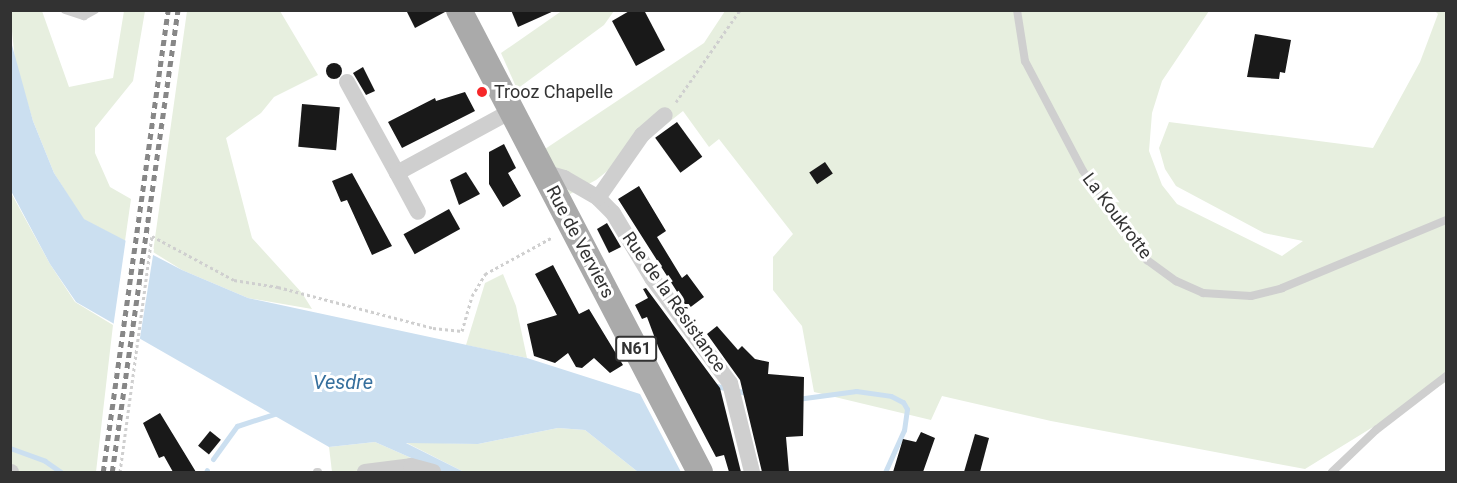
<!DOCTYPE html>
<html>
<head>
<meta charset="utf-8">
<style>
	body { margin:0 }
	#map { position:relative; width:1457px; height:483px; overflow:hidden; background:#fff; font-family:Roboto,sans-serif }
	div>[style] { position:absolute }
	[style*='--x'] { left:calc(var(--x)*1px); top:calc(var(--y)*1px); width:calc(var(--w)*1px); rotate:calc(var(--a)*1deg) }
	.green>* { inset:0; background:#e7efdf }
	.water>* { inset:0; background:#cbdff0 }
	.pier>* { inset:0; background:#fff }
	.stream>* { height:5px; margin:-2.5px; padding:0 2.5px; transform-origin:2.5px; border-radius:2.5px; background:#cbdff0 }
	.building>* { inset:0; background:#191919; transform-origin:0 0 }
	.round { border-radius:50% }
	.path>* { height:3px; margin-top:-1.5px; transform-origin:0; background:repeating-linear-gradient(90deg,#cfcfcf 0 3px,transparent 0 6px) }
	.service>* { height:8px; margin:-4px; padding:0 4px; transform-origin:4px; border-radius:4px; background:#cfcfcf }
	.minor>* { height:16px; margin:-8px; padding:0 8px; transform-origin:8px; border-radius:8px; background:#cfcfcf }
	.primary>* { height:26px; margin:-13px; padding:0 13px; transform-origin:13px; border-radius:13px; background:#aaa }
	.rail>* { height:4.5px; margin-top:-2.25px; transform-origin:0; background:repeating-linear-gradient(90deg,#878787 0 6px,transparent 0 10.5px) }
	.dots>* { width:16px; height:16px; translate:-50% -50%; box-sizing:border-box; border:3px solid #fff; border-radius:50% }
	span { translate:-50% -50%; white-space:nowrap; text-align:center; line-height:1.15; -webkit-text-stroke:6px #fff; paint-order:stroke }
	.shield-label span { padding:2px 4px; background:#fff; border:2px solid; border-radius:4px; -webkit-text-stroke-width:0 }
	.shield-label { font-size:16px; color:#323232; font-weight:700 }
	.poi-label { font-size:18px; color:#323232 }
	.left { translate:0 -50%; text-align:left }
	.street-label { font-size:18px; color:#323232 }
	.water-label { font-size:20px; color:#366f9d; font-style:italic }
	.frame { position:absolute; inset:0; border:12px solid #323232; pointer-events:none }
</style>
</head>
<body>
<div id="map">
	<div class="green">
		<div style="clip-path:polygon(563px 10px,614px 11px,604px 25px,517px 89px,501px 53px)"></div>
		<div style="clip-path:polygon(10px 11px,42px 11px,69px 87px,113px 78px,124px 11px,145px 11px,133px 81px,95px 128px,95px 153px,110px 187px,131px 199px,125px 241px,83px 219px,54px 173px,33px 121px,15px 61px)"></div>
		<div style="clip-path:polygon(187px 11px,280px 11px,318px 75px,274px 97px,261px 113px,226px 138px,252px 238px,302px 293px,312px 309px,248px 298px,182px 270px,153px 252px)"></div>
		<div style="clip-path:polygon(725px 11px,1209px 11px,1162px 81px,1152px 113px,1149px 151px,1162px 185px,1177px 204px,1282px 256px,1303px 241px,1264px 233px,1176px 186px,1165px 169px,1159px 148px,1169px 122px,1373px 148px,1420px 62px,1438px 14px,1435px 11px,1446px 11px,1446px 382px,1305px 469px,1051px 421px,942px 396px,931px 420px,814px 392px,802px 326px,773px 290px,773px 257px,793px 234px,719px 139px,709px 147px,683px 111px,596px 180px,570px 194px,545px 149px,704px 43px)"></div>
		<div style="clip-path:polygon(10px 191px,50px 264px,75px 302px,113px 325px,96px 472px,11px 472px)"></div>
		<div style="clip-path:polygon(503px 274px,516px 306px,527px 358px,466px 345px,485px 283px)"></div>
		<div style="clip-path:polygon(558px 428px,585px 430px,638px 472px,464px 472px,405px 442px,478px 444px)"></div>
		<div style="clip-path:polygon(375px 442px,443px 472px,332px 472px,329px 447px)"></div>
	</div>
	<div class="water">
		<div style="clip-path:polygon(10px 38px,33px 121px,54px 173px,84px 219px,182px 270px,248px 298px,527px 358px,640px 394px,681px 472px,638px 472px,585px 430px,558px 428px,478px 444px,406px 443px,464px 472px,443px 472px,375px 442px,329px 447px,76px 302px,50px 264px,11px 191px)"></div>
	</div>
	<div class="pier">
		<div style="clip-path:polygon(126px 238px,154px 249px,139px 344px,113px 328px)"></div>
	</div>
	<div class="stream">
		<div style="--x:712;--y:385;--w:39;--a:13"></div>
		<div style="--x:797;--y:399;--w:60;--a:-7.7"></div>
		<div style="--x:856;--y:391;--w:35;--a:8"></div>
		<div style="--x:891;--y:396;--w:13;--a:27"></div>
		<div style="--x:903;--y:402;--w:8;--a:60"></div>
		<div style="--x:907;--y:409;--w:21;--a:98"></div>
		<div style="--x:904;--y:430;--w:46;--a:114.3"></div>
		<div style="--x:10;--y:448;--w:37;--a:20"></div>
		<div style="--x:45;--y:461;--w:19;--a:35"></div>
		<div style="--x:213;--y:459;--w:41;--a:-54"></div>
		<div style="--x:237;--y:426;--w:42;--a:-18"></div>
		<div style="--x:206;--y:472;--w:2;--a:-63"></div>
	</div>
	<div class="building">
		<div style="clip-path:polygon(406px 10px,444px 10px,445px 12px,415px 28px)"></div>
		<div style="clip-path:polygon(511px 10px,556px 10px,518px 27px)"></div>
		<div style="clip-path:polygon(631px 10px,644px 10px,665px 50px,636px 66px,612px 21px)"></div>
		<div style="clip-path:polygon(1255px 34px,1291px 40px,1285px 73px,1280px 72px,1279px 79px,1247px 77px)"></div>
		<div class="round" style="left:326px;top:63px;width:16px;height:16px"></div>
		<div style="clip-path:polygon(363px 67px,375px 91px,366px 95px,353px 73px)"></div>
		<div style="clip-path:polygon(465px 92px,475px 111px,402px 148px,388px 122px,435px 98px,436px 101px)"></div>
		<div style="left:302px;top:104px;width:38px;height:43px;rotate:5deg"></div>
		<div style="left:677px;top:122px;width:43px;height:27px;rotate:54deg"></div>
		<div style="clip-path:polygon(504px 144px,516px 168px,508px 173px,521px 196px,503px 207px,489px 184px,489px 152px)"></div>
		<div style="left:825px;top:162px;width:14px;height:19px;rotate:56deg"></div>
		<div style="clip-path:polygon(466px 172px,480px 194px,459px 205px,450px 180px)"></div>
		<div style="clip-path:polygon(352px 173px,392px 246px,372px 255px,347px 200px,341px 202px,332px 181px)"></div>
		<div style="clip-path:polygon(639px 186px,666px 231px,657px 237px,682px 278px,687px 274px,704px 297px,688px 309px,618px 199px)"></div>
		<div style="left:449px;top:209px;width:23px;height:52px;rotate:61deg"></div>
		<div style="clip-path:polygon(607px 223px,621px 247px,609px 253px,597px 229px)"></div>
		<div style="clip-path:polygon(553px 265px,579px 314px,589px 309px,623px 365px,610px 373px,594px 358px,582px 368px,576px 367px,568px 353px,555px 363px,534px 356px,527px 324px,557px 315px,535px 274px)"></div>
		<div style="clip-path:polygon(646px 288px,720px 388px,741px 472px,729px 472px,724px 455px,716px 457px,659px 349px,647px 317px,642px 319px,635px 305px,648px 298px,643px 289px)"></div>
		<div style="clip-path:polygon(717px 326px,738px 350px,742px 346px,755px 359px,769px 362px,768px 374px,804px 377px,803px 436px,786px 437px,789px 472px,762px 472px,740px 380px,707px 334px)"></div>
		<div style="clip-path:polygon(160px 413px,196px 472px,173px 472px,164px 456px,159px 458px,143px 423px)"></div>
		<div style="left:210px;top:431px;width:14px;height:19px;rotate:39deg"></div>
		<div style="clip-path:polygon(921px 432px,935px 438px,923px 472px,893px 472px,903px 439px,916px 442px)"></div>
		<div style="clip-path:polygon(975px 434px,989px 438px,980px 472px,964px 472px)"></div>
	</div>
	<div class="path">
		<div style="--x:676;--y:102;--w:112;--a:-55.2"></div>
		<div style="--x:120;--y:472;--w:238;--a:-82.3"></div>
		<div style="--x:152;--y:236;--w:93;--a:28.2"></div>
		<div style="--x:234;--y:280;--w:45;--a:9"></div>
		<div style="--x:278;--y:287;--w:160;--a:14.8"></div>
		<div style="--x:433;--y:328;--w:29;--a:6"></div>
		<div style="--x:462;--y:331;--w:36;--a:-74"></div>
		<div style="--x:472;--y:296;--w:26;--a:-59"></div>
		<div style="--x:485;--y:274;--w:77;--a:-28.6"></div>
	</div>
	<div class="service">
		<div style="--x:65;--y:10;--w:20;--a:18"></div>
		<div style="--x:84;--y:16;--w:13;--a:-29"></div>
		<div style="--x:1017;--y:10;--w:52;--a:81.1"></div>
		<div style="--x:1025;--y:61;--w:124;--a:62.2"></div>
		<div style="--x:1083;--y:171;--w:110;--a:54.3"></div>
		<div style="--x:1147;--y:260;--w:36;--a:36"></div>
		<div style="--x:1176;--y:281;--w:30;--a:24"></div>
		<div style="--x:1203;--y:293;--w:48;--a:3.6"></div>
		<div style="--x:1251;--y:296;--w:32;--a:-14"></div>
		<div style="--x:1282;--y:288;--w:178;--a:-22.5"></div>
		<div style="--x:317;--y:472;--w:1;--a:0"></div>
		<div style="--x:1332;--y:472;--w:61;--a:-43.7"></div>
		<div style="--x:1376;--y:430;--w:88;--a:-37.6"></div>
	</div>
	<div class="minor">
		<div style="--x:347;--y:82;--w:104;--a:61.2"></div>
		<div style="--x:397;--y:173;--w:130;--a:-28.5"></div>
		<div style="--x:543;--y:172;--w:22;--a:16"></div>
		<div style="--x:564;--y:178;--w:39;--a:30"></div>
		<div style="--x:598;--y:198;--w:21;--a:45"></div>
		<div style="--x:613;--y:213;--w:76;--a:59"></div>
		<div style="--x:652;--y:278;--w:131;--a:53.4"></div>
		<div style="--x:730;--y:383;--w:92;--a:76.1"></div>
		<div style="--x:397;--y:173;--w:44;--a:61.7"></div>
		<div style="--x:598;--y:198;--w:77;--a:-55.1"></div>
		<div style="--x:642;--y:135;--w:30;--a:-41"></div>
		<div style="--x:10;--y:472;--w:1;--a:0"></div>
		<div style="--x:365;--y:472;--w:46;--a:-7.4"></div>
		<div style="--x:411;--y:466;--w:23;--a:15"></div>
	</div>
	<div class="primary">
		<div style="--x:459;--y:10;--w:521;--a:62.45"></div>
	</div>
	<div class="rail">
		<div style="--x:103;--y:472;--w:467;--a:-82"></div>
		<div style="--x:112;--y:472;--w:467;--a:-81.9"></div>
	</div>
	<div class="dots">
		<div style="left:482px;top:92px;background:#f62729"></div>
	</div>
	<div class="shield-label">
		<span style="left:636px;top:349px">N61</span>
	</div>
	<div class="poi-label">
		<span class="left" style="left:494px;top:92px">Trooz Chapelle</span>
	</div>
	<div class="street-label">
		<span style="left:1117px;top:216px;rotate:53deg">La Koukrotte</span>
		<span style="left:580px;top:242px;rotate:62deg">Rue de Verviers</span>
		<span style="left:674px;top:302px;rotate:55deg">Rue de la Résistance</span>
	</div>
	<div class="water-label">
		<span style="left:343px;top:382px">Vesdre</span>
	</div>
	<div class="frame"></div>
</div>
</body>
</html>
